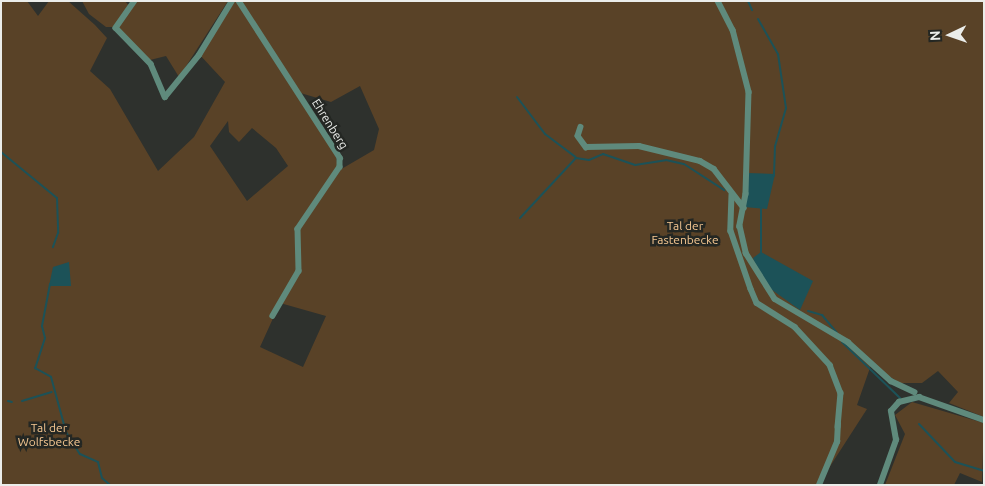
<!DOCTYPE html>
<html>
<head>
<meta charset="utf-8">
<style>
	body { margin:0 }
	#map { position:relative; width:985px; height:486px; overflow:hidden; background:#2e312d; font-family:Ubuntu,sans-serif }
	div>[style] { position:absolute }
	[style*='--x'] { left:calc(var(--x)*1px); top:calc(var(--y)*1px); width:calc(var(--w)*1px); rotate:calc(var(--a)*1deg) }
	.green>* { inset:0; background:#594227 }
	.water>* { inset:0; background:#1c5258 }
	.stream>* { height:2px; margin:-1px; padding:0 1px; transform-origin:1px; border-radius:1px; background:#1c5258 }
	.street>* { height:5.5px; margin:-2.75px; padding:0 2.75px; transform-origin:2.75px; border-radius:2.75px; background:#5f8a7c }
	span { translate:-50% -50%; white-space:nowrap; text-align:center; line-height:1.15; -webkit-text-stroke:5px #242723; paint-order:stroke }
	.street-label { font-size:12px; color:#ebedea }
	.park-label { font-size:12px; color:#f6c892 }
	.frame { position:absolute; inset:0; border:2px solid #ebedea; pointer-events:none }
	.north { position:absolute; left:925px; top:10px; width:50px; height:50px; -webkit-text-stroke:4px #242723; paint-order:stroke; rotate:267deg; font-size:14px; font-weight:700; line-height:20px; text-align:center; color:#ebedea }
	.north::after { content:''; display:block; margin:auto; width:18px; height:22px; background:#ebedea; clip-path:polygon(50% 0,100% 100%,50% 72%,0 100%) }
</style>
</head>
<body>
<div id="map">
	<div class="green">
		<div style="clip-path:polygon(evenodd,1px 1px,27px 1px,38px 16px,49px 1px,68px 1px,95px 25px,107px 38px,90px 71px,110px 89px,158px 171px,194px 137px,225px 82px,199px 54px,230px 1px,984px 1px,984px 417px,949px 403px,958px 392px,938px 371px,922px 383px,900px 383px,871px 365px,857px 405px,867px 409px,818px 485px,1px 485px,1px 1px,360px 86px,379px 129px,374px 150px,338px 171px,336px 155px,297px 92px,331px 102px,360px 86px,1px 1px,228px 121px,229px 132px,239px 142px,252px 128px,276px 148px,288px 166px,247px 201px,210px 146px,228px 121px,1px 1px,280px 303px,326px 316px,303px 367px,260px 347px,280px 303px)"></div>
		<div style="clip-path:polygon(82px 1px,125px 1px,129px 6px,113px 27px,106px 27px,89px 14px)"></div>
		<div style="clip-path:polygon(128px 1px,228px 1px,179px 77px,166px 56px,150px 60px,118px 28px,133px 5px)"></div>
		<div style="clip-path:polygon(912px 402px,984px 423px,982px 482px,960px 473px,954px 485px,885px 485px,905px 434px,895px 415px)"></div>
	</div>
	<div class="water">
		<div style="clip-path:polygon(746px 173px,775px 174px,767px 209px,744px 207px)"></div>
		<div style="clip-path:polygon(761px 252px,813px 281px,800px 310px,761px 282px,753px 258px)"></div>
		<div style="clip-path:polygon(69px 262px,71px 286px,49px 286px,53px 267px)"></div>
	</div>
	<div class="stream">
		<div style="--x:748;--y:1;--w:10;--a:66"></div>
		<div style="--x:758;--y:19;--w:40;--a:60.3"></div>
		<div style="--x:778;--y:54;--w:55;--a:81.6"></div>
		<div style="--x:786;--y:108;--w:40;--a:106"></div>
		<div style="--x:775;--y:146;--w:30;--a:92"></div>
		<div style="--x:517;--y:97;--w:46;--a:52.9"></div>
		<div style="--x:545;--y:134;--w:38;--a:37"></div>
		<div style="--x:1;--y:152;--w:72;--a:39.4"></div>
		<div style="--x:57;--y:198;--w:35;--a:88"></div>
		<div style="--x:58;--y:233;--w:15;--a:110"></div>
		<div style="--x:761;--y:208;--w:45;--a:90"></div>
		<div style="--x:520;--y:218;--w:82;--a:-47"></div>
		<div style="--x:576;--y:158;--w:13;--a:9"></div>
		<div style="--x:589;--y:160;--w:15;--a:-23"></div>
		<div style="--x:603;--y:154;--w:34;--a:19"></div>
		<div style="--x:635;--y:165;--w:31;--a:-9"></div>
		<div style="--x:666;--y:160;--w:18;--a:13"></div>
		<div style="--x:684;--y:164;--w:48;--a:33"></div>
		<div style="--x:50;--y:284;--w:43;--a:100.8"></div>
		<div style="--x:42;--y:326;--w:12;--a:76"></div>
		<div style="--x:45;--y:338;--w:32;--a:108"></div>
		<div style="--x:35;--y:368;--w:18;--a:29"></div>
		<div style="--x:51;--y:377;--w:57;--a:74.7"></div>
		<div style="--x:66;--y:432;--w:26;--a:58"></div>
		<div style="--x:80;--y:454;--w:20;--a:24"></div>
		<div style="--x:98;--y:462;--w:16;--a:76"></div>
		<div style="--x:102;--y:478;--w:11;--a:41"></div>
		<div style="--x:808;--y:311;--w:15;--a:16"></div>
		<div style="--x:822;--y:315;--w:23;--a:50"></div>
		<div style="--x:842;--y:342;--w:81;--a:44"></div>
		<div style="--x:8;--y:401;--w:4;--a:14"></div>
		<div style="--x:22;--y:401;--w:31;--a:-17"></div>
		<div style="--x:919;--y:424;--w:52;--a:46.5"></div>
		<div style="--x:955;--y:462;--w:30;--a:17"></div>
	</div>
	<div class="street">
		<div style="--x:135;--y:1;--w:33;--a:125"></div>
		<div style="--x:116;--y:28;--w:50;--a:45.8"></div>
		<div style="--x:151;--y:64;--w:36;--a:67"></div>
		<div style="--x:165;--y:97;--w:54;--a:-51"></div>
		<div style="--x:199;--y:55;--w:63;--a:-58.6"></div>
		<div style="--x:239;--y:1;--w:187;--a:57.2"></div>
		<div style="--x:340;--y:158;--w:9;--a:90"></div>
		<div style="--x:340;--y:167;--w:75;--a:124.1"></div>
		<div style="--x:298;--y:229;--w:42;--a:88.6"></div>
		<div style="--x:299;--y:271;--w:52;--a:120"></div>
		<div style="--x:718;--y:1;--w:33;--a:63"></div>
		<div style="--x:733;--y:30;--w:64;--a:75.5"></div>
		<div style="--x:749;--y:92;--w:102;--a:91.7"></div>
		<div style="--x:746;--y:194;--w:33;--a:101"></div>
		<div style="--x:740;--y:226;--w:28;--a:77"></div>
		<div style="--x:746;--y:253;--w:54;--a:57.8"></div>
		<div style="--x:775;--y:299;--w:85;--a:30.5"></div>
		<div style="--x:848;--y:342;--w:58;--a:42.2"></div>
		<div style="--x:891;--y:381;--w:26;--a:25"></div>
		<div style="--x:581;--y:127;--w:9;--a:108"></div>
		<div style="--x:578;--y:136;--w:14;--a:54"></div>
		<div style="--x:586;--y:147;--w:53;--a:-1.1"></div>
		<div style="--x:639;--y:146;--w:63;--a:13.8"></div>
		<div style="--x:700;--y:161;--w:16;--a:30"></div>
		<div style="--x:714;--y:169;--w:49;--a:52.4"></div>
		<div style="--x:732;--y:195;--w:36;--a:92"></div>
		<div style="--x:731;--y:231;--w:61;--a:71"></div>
		<div style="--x:751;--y:289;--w:15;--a:67"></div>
		<div style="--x:757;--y:303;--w:45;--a:32.3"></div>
		<div style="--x:795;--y:327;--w:52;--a:47.4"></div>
		<div style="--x:830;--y:365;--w:30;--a:69"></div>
		<div style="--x:841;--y:393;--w:34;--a:95"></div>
		<div style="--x:819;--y:485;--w:47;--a:-67.3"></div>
		<div style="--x:837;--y:442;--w:18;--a:-87"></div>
		<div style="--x:880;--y:485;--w:48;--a:-70.4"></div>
		<div style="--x:896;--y:440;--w:29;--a:-100"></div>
		<div style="--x:891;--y:411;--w:12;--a:-48"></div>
		<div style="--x:899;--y:402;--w:21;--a:-14"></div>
		<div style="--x:919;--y:397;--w:69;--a:19.5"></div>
	</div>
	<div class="street-label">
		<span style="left:330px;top:124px;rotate:58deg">Ehrenberg</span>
	</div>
	<div class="park-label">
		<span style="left:685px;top:233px">Tal der<br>Fastenbecke</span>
		<span style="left:49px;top:435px">Tal der<br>Wolfsbecke</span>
	</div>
	<div class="frame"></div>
	<div class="north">N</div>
</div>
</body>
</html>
